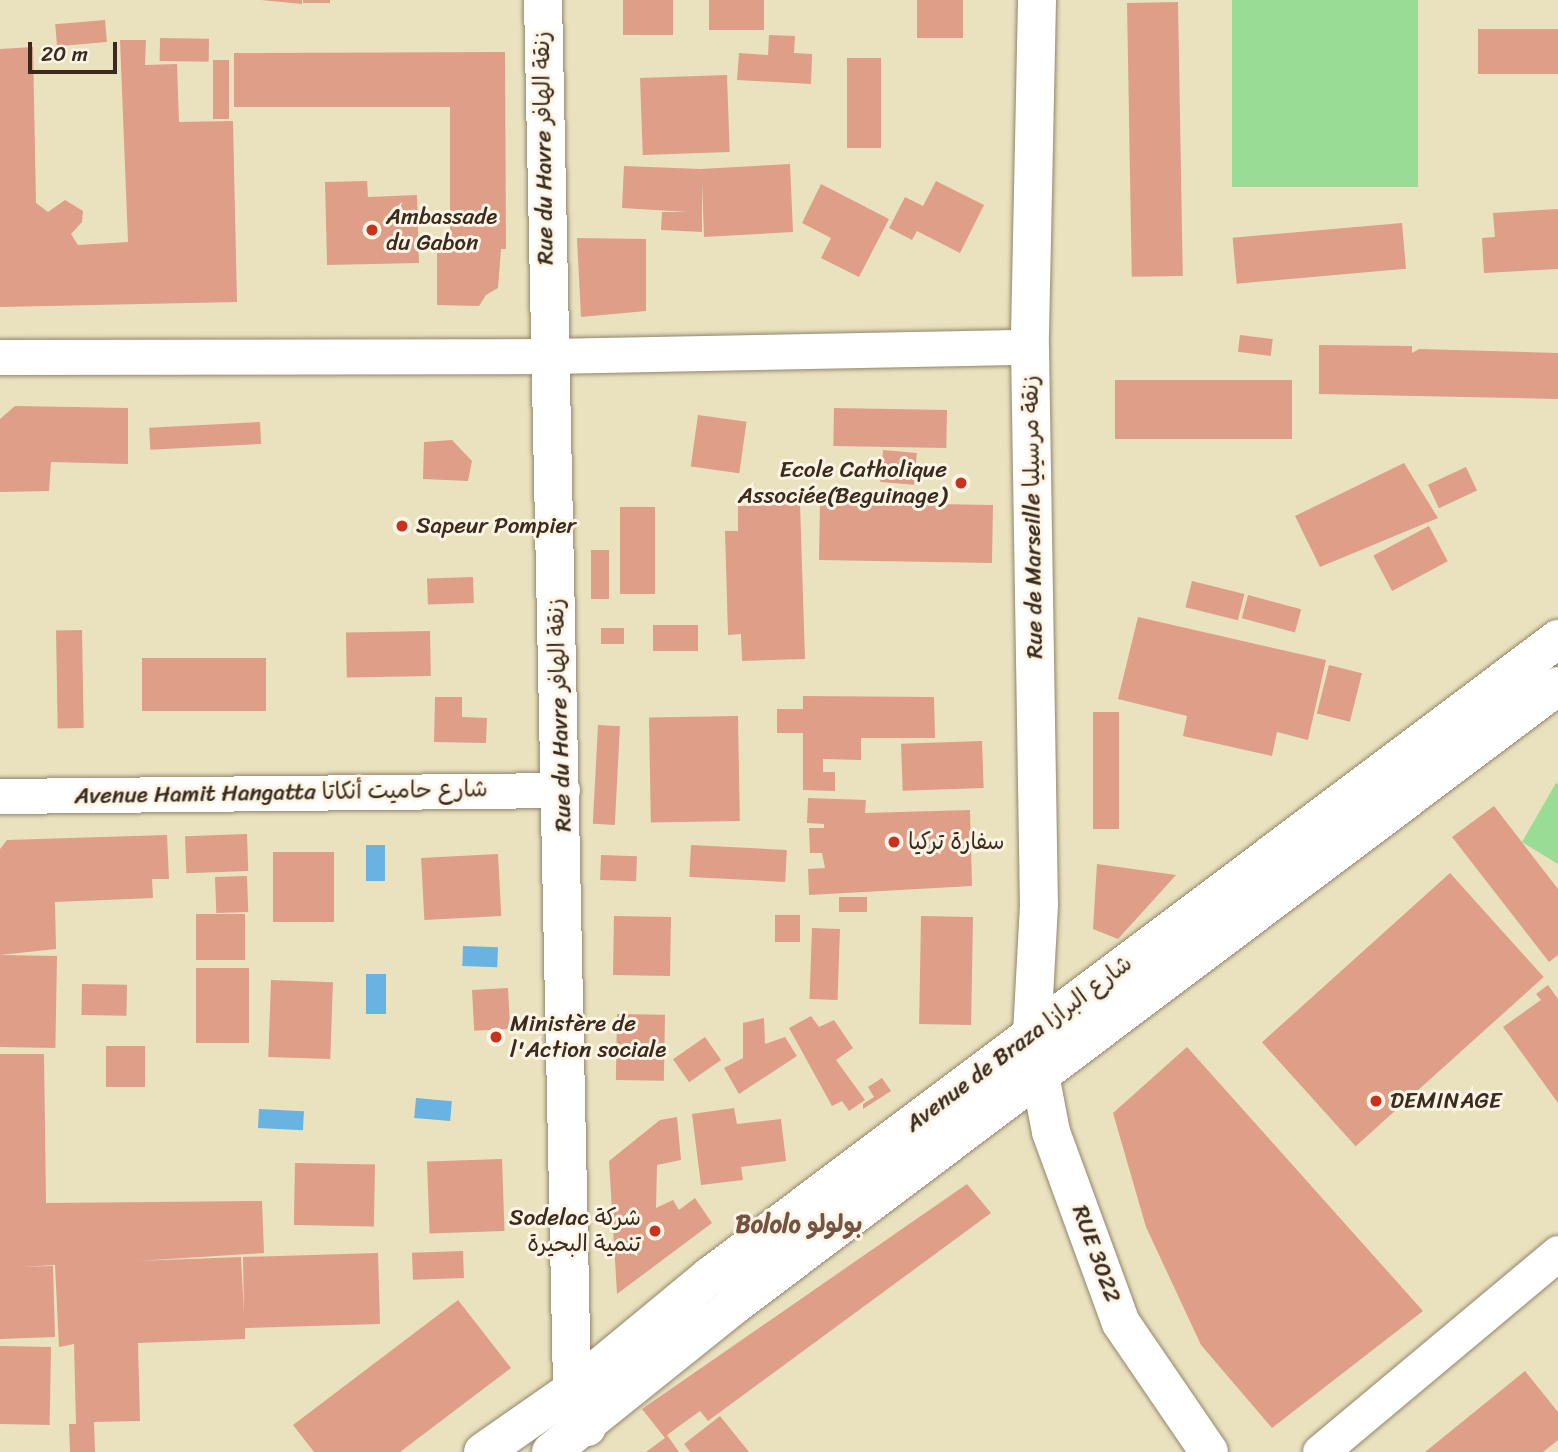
<!DOCTYPE html>
<html>
<head>
<meta charset="utf-8">
<style>
	body { margin:0 }
	#map { position:relative; width:1558px; height:1452px; overflow:hidden; background:#eae2bf; font-family:Sriracha,"Playpen Sans Arabic",sans-serif }
	div>[style] { position:absolute }
	[style*='--x'] { left:calc(var(--x)*1px); top:calc(var(--y)*1px); width:calc(var(--w)*1px); rotate:calc(var(--a)*1deg) }
	.green>* { inset:0; background:#98dc95; transform-origin:0 0 }
	.water>* { inset:0; background:#68b3e1; transform-origin:0 0 }
	.building>* { inset:0; background:#de9e88; transform-origin:0 0 }
	.roads { filter:drop-shadow(0 0 2px #92866e) drop-shadow(0 0 2px #92866e) }
	.street>* { height:35px; margin:-17.5px; padding:0 17.5px; transform-origin:17.5px; border-radius:17.5px; background:#fff }
	.secondary>* { height:38px; margin:-19px; padding:0 19px; transform-origin:19px; border-radius:19px; background:#fff }
	.dots>* { width:19px; height:19px; translate:-50% -50%; box-sizing:border-box; border:4px solid #fcf5e5; border-radius:50% }
	span { translate:-50% -50%; white-space:nowrap; text-align:center; line-height:1.15; -webkit-text-stroke:6px #fcf5e5; paint-order:stroke }
	.street-label { font-size:23px; color:#3b2a1e }
	.poi-label { font-size:23px; color:#3b2a1e }
	.left { translate:0 -50%; text-align:left }
	.right { translate:-100% -50%; text-align:right }
	.neighbourhood-label { font-size:24px; color:#745343; font-weight:700 }
	.scale { position:absolute; left:28px; top:42px; width:89px; height:32px; box-sizing:border-box; border:4px solid #3b2a1e; border-top:0; padding-left:9px; font-size:21px; line-height:24px; white-space:nowrap; color:#3b2a1e; -webkit-text-stroke:5px #fcf5e5; paint-order:stroke }
</style>
</head>
<body>
<div id="map">
	<div class="green">
		<div style="left:1232px;top:0;width:186px;height:187px"></div>
		<div style="clip-path:polygon(1556px 783px,1558px 784px,1558px 864px,1522px 842px)"></div>
	</div>
	<div class="water">
		<div style="left:366px;top:845px;width:19px;height:36px"></div>
		<div style="left:463px;top:946px;width:35px;height:20px;rotate:2deg"></div>
		<div style="left:366px;top:974px;width:20px;height:40px"></div>
		<div style="left:416px;top:1098px;width:36px;height:20px;rotate:5deg"></div>
		<div style="left:259px;top:1109px;width:45px;height:19px;rotate:3deg"></div>
	</div>
	<div class="building">
		<div style="clip-path:polygon(261px 0,302px 0,302px 4px)"></div>
		<div style="left:303px;top:0;width:27px;height:3px"></div>
		<div style="left:623px;top:0;width:50px;height:35px"></div>
		<div style="left:709px;top:0;width:55px;height:30px"></div>
		<div style="left:917px;top:0;width:46px;height:38px"></div>
		<div style="left:1178px;top:2px;width:274px;height:51px;rotate:89deg"></div>
		<div style="left:105px;top:20px;width:22px;height:50px;rotate:85deg"></div>
		<div style="left:1558px;top:29px;width:45px;height:80px;rotate:90deg"></div>
		<div style="clip-path:polygon(769px 35px,795px 36px,794px 53px,812px 54px,811px 84px,737px 80px,739px 53px,768px 55px)"></div>
		<div style="left:160px;top:38px;width:49px;height:23px;rotate:1deg"></div>
		<div style="clip-path:polygon(120px 40px,146px 40px,145px 65px,177px 64px,179px 122px,233px 121px,237px 302px,0 307px,0 49px,33px 47px,36px 203px,48px 212px,65px 200px,83px 211px,82px 222px,71px 234px,78px 245px,128px 242px)"></div>
		<div style="clip-path:polygon(505px 52px,506px 249px,501px 249px,498px 288px,486px 295px,479px 306px,437px 305px,437px 249px,450px 249px,450px 107px,234px 107px,234px 53px)"></div>
		<div style="left:847px;top:58px;width:34px;height:90px"></div>
		<div style="left:213px;top:60px;width:16px;height:59px"></div>
		<div style="left:727px;top:75px;width:77px;height:87px;rotate:88deg"></div>
		<div style="clip-path:polygon(790px 164px,793px 232px,704px 237px,702px 181px,702px 232px,661px 230px,662px 212px,688px 212px,622px 208px,624px 166px,700px 169px)"></div>
		<div style="clip-path:polygon(367px 181px,368px 197px,417px 195px,419px 263px,327px 265px,325px 182px)"></div>
		<div style="clip-path:polygon(936px 181px,984px 205px,960px 253px,917px 231px,912px 240px,889px 228px,905px 197px,923px 206px)"></div>
		<div style="clip-path:polygon(821px 184px,889px 219px,859px 277px,821px 258px,831px 238px,802px 223px)"></div>
		<div style="clip-path:polygon(1558px 209px,1558px 269px,1484px 273px,1482px 238px,1495px 237px,1493px 213px)"></div>
		<div style="left:1402px;top:223px;width:46px;height:170px;rotate:85deg"></div>
		<div style="clip-path:polygon(577px 238px,646px 239px,646px 311px,581px 317px)"></div>
		<div style="left:1240px;top:335px;width:33px;height:17px;rotate:7deg"></div>
		<div style="clip-path:polygon(1319px 345px,1412px 346px,1412px 353px,1419px 349px,1558px 353px,1558px 399px,1319px 394px)"></div>
		<div style="left:1115px;top:380px;width:177px;height:59px"></div>
		<div style="clip-path:polygon(15px 406px,128px 408px,128px 464px,51px 462px,49px 491px,0 492px,0 419px)"></div>
		<div style="left:834px;top:408px;width:113px;height:38px;rotate:1deg"></div>
		<div style="left:698px;top:415px;width:49px;height:52px;rotate:8deg"></div>
		<div style="left:260px;top:422px;width:22px;height:111px;rotate:87deg"></div>
		<div style="clip-path:polygon(452px 440px,472px 461px,468px 481px,423px 479px,424px 442px)"></div>
		<div style="left:883px;top:450px;width:34px;height:32px;rotate:5deg"></div>
		<div style="clip-path:polygon(1404px 463px,1438px 518px,1320px 567px,1295px 516px)"></div>
		<div style="left:1466px;top:467px;width:26px;height:42px;rotate:65deg"></div>
		<div style="left:820px;top:502px;width:173px;height:58px;rotate:1deg"></div>
		<div style="clip-path:polygon(800px 504px,805px 659px,742px 661px,741px 634px,728px 635px,725px 531px,738px 531px,738px 506px)"></div>
		<div style="left:620px;top:507px;width:35px;height:87px"></div>
		<div style="left:1429px;top:526px;width:40px;height:63px;rotate:62deg"></div>
		<div style="left:591px;top:550px;width:18px;height:49px"></div>
		<div style="left:473px;top:577px;width:26px;height:46px;rotate:88deg"></div>
		<div style="left:1192px;top:581px;width:54px;height:27px;rotate:14deg"></div>
		<div style="left:1248px;top:595px;width:55px;height:24px;rotate:15deg"></div>
		<div style="clip-path:polygon(1138px 617px,1326px 660px,1308px 740px,1277px 732px,1272px 756px,1183px 736px,1187px 716px,1118px 699px)"></div>
		<div style="left:653px;top:625px;width:45px;height:26px"></div>
		<div style="left:624px;top:628px;width:16px;height:23px;rotate:90deg"></div>
		<div style="left:82px;top:630px;width:98px;height:26px;rotate:89deg"></div>
		<div style="left:430px;top:631px;width:45px;height:84px;rotate:89deg"></div>
		<div style="left:142px;top:658px;width:124px;height:53px"></div>
		<div style="left:1329px;top:665px;width:34px;height:50px;rotate:14deg"></div>
		<div style="clip-path:polygon(803px 696px,934px 697px,935px 738px,861px 738px,861px 760px,823px 759px,823px 772px,835px 772px,835px 791px,803px 790px,803px 733px,777px 733px,777px 709px,803px 709px)"></div>
		<div style="clip-path:polygon(435px 697px,462px 697px,462px 717px,487px 718px,486px 743px,434px 742px)"></div>
		<div style="left:1093px;top:712px;width:26px;height:117px"></div>
		<div style="left:738px;top:716px;width:105px;height:89px;rotate:89deg"></div>
		<div style="left:598px;top:725px;width:22px;height:99px;rotate:3deg"></div>
		<div style="left:982px;top:741px;width:47px;height:81px;rotate:88deg"></div>
		<div style="clip-path:polygon(808px 798px,866px 800px,865px 813px,970px 810px,972px 886px,809px 895px,808px 869px,825px 868px,822px 853px,810px 853px,809px 828px,824px 828px,824px 824px,807px 823px)"></div>
		<div style="clip-path:polygon(1494px 806px,1558px 889px,1558px 955px,1549px 962px,1452px 837px)"></div>
		<div style="left:247px;top:834px;width:37px;height:62px;rotate:88deg"></div>
		<div style="clip-path:polygon(167px 835px,169px 879px,152px 879px,153px 898px,55px 902px,56px 949px,0 955px,0 849px,7px 840px)"></div>
		<div style="left:691px;top:845px;width:96px;height:32px;rotate:3deg"></div>
		<div style="left:273px;top:852px;width:61px;height:70px"></div>
		<div style="left:498px;top:854px;width:62px;height:77px;rotate:87deg"></div>
		<div style="left:601px;top:855px;width:36px;height:25px;rotate:2deg"></div>
		<div style="clip-path:polygon(1097px 864px,1176px 875px,1118px 939px,1093px 929px)"></div>
		<div style="left:1450px;top:873px;width:140px;height:253px;rotate:48deg"></div>
		<div style="left:247px;top:876px;width:36px;height:32px;rotate:88deg"></div>
		<div style="left:867px;top:897px;width:15px;height:28px;rotate:90deg"></div>
		<div style="left:196px;top:914px;width:49px;height:46px"></div>
		<div style="left:775px;top:915px;width:25px;height:27px"></div>
		<div style="left:614px;top:916px;width:57px;height:59px;rotate:1deg"></div>
		<div style="left:921px;top:916px;width:52px;height:108px;rotate:1deg"></div>
		<div style="left:812px;top:928px;width:28px;height:71px;rotate:2deg"></div>
		<div style="left:0;top:955px;width:57px;height:92px;rotate:1deg"></div>
		<div style="left:196px;top:968px;width:53px;height:75px"></div>
		<div style="left:271px;top:980px;width:62px;height:77px;rotate:2deg"></div>
		<div style="left:82px;top:984px;width:45px;height:31px;rotate:1deg"></div>
		<div style="clip-path:polygon(1548px 985px,1558px 999px,1558px 1103px,1503px 1027px,1541px 1000px,1536px 994px)"></div>
		<div style="left:508px;top:988px;width:41px;height:36px;rotate:87deg"></div>
		<div style="left:617px;top:1014px;width:48px;height:66px;rotate:1deg"></div>
		<div style="clip-path:polygon(811px 1016px,819px 1027px,834px 1020px,853px 1048px,836px 1060px,865px 1100px,849px 1111px,842px 1101px,832px 1106px,789px 1028px)"></div>
		<div style="clip-path:polygon(764px 1018px,765px 1044px,785px 1037px,797px 1056px,739px 1094px,724px 1068px,743px 1058px,743px 1023px)"></div>
		<div style="left:705px;top:1037px;width:28px;height:39px;rotate:55deg"></div>
		<div style="left:106px;top:1046px;width:39px;height:41px"></div>
		<div style="clip-path:polygon(1187px 1047px,1423px 1311px,1272px 1428px,1201px 1345px,1146px 1227px,1113px 1113px)"></div>
		<div style="clip-path:polygon(0 1054px,44px 1054px,46px 1203px,262px 1201px,264px 1253px,137px 1261px,241px 1257px,244px 1315px,243px 1257px,378px 1253px,380px 1324px,245px 1328px,245px 1339px,138px 1343px,140px 1421px,94px 1422px,95px 1452px,70px 1452px,69px 1424px,76px 1424px,74px 1344px,59px 1347px,55px 1265px,22px 1267px,53px 1266px,55px 1337px,0 1339px)"></div>
		<div style="clip-path:polygon(882px 1078px,891px 1091px,863px 1109px,863px 1104px,874px 1097px,868px 1087px)"></div>
		<div style="clip-path:polygon(734px 1108px,737px 1124px,781px 1119px,786px 1161px,741px 1167px,743px 1180px,701px 1185px,692px 1114px)"></div>
		<div style="clip-path:polygon(677px 1117px,681px 1160px,657px 1165px,656px 1208px,673px 1200px,679px 1210px,695px 1198px,712px 1223px,617px 1294px,609px 1161px,660px 1120px)"></div>
		<div style="left:502px;top:1159px;width:72px;height:75px;rotate:88deg"></div>
		<div style="left:295px;top:1163px;width:80px;height:62px;rotate:1deg"></div>
		<div style="clip-path:polygon(967px 1184px,991px 1213px,708px 1421px,700px 1411px,667px 1435px,679px 1452px,646px 1452px,665px 1438px,642px 1409px)"></div>
		<div style="left:463px;top:1251px;width:27px;height:51px;rotate:88deg"></div>
		<div style="clip-path:polygon(458px 1300px,511px 1368px,400px 1452px,314px 1452px,293px 1425px)"></div>
		<div style="left:0;top:1346px;width:51px;height:78px;rotate:1deg"></div>
		<div style="clip-path:polygon(1525px 1371px,1558px 1412px,1558px 1440px,1543px 1452px,1425px 1452px)"></div>
		<div style="clip-path:polygon(720px 1416px,749px 1452px,690px 1452px,684px 1444px)"></div>
	</div>
	<div class="roads">
		<div class="street">
			<div style="--x:0;--y:357;--w:549;--a:-0.1"></div>
			<div style="--x:549;--y:356;--w:481;--a:-1.1"></div>
			<div style="--x:0;--y:796;--w:562;--a:-0.61"></div>
			<div style="--x:1320;--y:1452;--w:310;--a:-39.9"></div>
		</div>
		<div class="secondary">
			<div style="--x:543;--y:0;--w:1390;--a:88.8"></div>
			<div style="--x:572;--y:1390;--w:40;--a:68"></div>
			<div style="--x:1037;--y:0;--w:347;--a:91.2"></div>
			<div style="--x:1030;--y:347;--w:558;--a:89.08"></div>
			<div style="--x:1039;--y:905;--w:129;--a:93.1"></div>
			<div style="--x:1032;--y:1034;--w:100;--a:79"></div>
			<div style="--x:1051;--y:1132;--w:203;--a:69.9"></div>
			<div style="--x:1121;--y:1323;--w:156;--a:55.7"></div>
			<div style="--x:483;--y:1452;--w:108;--a:-34.9"></div>
			<div style="--x:572;--y:1390;--w:179;--a:-39.6"></div>
			<div style="--x:710;--y:1276;--w:1061;--a:-36.91"></div>
			<div style="--x:551;--y:1452;--w:233;--a:-38.7"></div>
			<div style="--x:733;--y:1306;--w:1032;--a:-36.93"></div>
		</div>
	</div>
	<div class="dots">
		<div style="left:372px;top:230px;background:#c8321e"></div>
		<div style="left:961px;top:483px;background:#c8321e"></div>
		<div style="left:402px;top:526px;background:#c8321e"></div>
		<div style="left:894px;top:842px;background:#c8321e"></div>
		<div style="left:496px;top:1037px;background:#c8321e"></div>
		<div style="left:1376px;top:1101px;background:#c8321e"></div>
		<div style="left:655px;top:1231px;background:#c8321e"></div>
	</div>
	<div class="street-label">
		<span style="left:544px;top:148px;rotate:-91deg">Rue du Havre زنقة الهافر</span>
		<span style="left:1033px;top:517px;rotate:-91deg">Rue de Marseille زنقة مرسيليا</span>
		<span style="left:560px;top:715px;rotate:-92deg">Rue du Havre زنقة الهافر</span>
		<span style="left:281px;top:793px;rotate:-1deg">Avenue Hamit Hangatta شارع حاميت أنكاتا</span>
		<span style="left:1019px;top:1044px;rotate:-37deg">Avenue de Braza شارع البرازا</span>
		<span style="left:1096px;top:1254px;rotate:70deg">RUE 3022</span>
	</div>
	<div class="poi-label">
		<span class="left" style="left:386px;top:230px">Ambassade<br>du Gabon</span>
		<span class="right" style="left:947px;top:483px">Ecole Catholique<br>Associée(Beguinage)</span>
		<span class="left" style="left:416px;top:526px">Sapeur Pompier</span>
		<span class="left" style="left:908px;top:842px">سفارة تركيا</span>
		<span class="left" style="left:510px;top:1037px">Ministère de<br>l'Action sociale</span>
		<span class="left" style="left:1390px;top:1101px">DEMINAGE</span>
		<span class="right" style="left:641px;top:1231px">Sodelac شركة<br>تنمية البحيرة</span>
	</div>
	<div class="neighbourhood-label">
		<span style="left:799px;top:1225px">Bololo بولولو</span>
	</div>
	<div class="scale">20 m</div>
</div>
</body>
</html>
